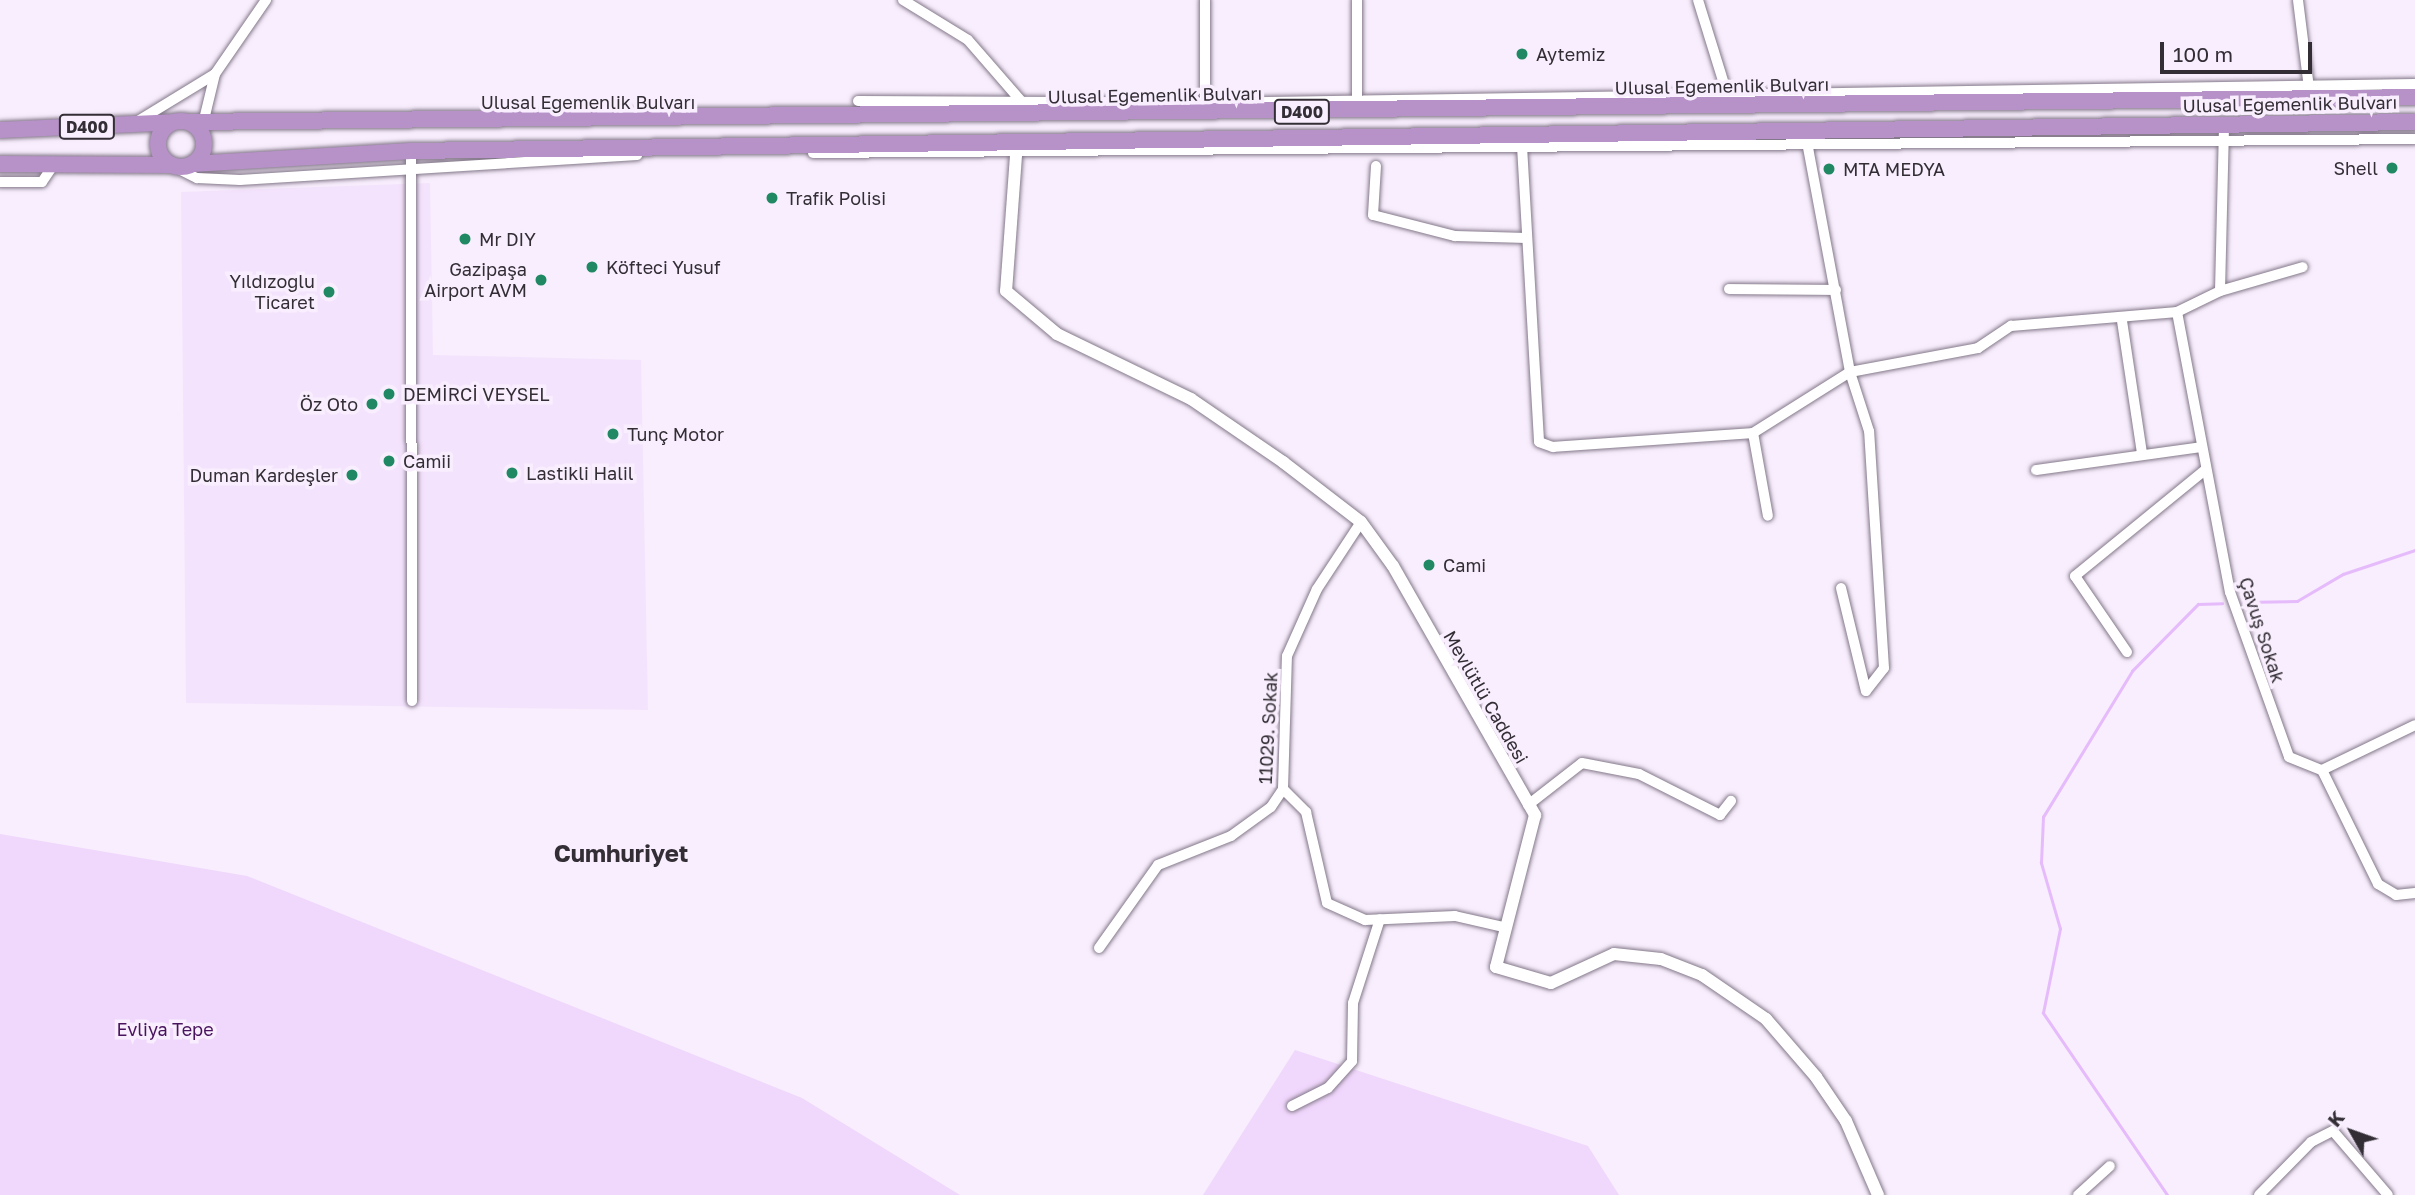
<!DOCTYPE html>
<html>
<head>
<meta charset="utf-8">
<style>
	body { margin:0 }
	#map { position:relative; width:2415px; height:1195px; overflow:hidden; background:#f8eefd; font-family:"Golos Text",sans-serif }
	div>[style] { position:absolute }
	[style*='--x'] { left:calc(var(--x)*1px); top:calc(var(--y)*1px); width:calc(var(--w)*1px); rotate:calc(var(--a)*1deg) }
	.built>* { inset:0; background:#f4e3fd }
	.green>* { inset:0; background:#f0d7fc }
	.stream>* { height:2.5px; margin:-1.25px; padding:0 1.25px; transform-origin:1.25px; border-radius:1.25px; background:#e6bbfb }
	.roads { filter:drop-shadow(0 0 2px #837889) drop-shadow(0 0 2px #837889) }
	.minor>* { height:10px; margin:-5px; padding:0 5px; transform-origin:5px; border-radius:5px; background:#fff }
	.tertiary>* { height:12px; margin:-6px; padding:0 6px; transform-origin:6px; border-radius:6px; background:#fff }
	.trunk>* { height:16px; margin:-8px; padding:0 8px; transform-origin:8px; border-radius:8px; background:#b792c8 }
	.trunk>.ring { margin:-8px; padding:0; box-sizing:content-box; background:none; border:16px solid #b792c8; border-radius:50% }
	.dots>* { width:19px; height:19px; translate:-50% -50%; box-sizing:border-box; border:4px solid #f8eefd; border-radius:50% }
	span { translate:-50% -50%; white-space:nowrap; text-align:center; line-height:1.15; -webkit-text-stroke:7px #f8eefd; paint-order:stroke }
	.shield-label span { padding:2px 5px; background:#f8eefd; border:2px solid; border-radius:5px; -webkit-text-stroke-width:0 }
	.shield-label { font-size:16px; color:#332e35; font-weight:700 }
	.poi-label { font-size:18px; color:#332e35 }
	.left { translate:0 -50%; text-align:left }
	.right { translate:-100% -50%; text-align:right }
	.street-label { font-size:18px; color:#332e35 }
	.park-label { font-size:18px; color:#49145e }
	.district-label { font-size:24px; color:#332e35; font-weight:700 }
	.north { position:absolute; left:2317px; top:1097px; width:70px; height:70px; -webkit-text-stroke:5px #f8eefd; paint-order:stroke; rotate:310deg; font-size:19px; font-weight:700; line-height:28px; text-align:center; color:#332e35 }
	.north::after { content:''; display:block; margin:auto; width:24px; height:32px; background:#332e35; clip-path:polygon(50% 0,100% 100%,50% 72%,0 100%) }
	.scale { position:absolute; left:2160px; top:42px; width:152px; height:32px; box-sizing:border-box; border:4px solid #332e35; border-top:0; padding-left:9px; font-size:21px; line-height:24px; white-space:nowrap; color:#332e35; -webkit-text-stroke:5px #f8eefd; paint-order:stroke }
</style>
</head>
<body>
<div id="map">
	<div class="built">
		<div style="clip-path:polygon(430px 183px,433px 355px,641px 360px,648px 710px,186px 703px,181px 192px)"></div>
	</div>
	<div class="green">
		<div style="clip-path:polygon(0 834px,247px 876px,802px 1098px,960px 1195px,0 1195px)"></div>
		<div style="clip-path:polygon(1295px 1050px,1588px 1146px,1619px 1195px,1203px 1195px)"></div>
	</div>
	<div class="stream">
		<div style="--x:2243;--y:602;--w:54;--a:-1.1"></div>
		<div style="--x:2297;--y:601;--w:53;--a:-30.4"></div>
		<div style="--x:2343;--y:574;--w:76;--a:-18.4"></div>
		<div style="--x:2167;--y:1195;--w:220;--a:-124.3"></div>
		<div style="--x:2043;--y:1013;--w:86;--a:-78.6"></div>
		<div style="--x:2060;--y:929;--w:69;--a:-106.1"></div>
		<div style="--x:2041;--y:863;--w:46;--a:-87.5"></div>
		<div style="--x:2043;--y:817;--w:171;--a:-58.6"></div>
		<div style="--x:2132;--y:671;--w:94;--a:-45.4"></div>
		<div style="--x:2198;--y:604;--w:24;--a:-2"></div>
	</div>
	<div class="roads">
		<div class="minor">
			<div style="--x:903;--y:0;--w:76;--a:31.6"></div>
			<div style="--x:968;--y:40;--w:81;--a:49"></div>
			<div style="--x:1698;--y:0;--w:105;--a:72.8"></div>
			<div style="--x:2298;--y:0;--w:89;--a:82.9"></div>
			<div style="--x:858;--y:101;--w:347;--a:0.3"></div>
			<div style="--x:1205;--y:103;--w:1210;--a:-0.9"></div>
			<div style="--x:1357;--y:101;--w:101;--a:-90"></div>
			<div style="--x:1205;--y:108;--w:108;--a:-90"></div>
			<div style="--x:138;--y:121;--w:90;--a:-31.4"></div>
			<div style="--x:201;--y:132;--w:60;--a:-76.4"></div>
			<div style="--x:215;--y:74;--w:90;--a:-55.4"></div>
			<div style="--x:1522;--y:146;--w:296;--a:86.7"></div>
			<div style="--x:1539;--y:442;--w:15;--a:20"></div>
			<div style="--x:1553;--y:447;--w:200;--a:-4"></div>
			<div style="--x:1753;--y:433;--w:115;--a:-32.2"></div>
			<div style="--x:1850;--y:372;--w:238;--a:-100.6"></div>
			<div style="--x:411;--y:151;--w:550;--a:89.9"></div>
			<div style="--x:813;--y:153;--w:1602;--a:-0.5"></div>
			<div style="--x:171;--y:165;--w:29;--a:27"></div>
			<div style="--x:197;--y:178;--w:43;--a:2.7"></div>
			<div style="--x:240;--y:180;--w:398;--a:-3.6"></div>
			<div style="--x:1376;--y:166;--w:49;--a:93.5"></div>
			<div style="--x:1373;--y:215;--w:85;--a:14.4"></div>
			<div style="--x:1455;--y:236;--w:72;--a:1.6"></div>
			<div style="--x:0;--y:182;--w:42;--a:0"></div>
			<div style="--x:42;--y:182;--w:22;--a:-56"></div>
			<div style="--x:1729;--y:289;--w:107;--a:0.5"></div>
			<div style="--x:2220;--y:291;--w:167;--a:-88.6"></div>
			<div style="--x:2177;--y:312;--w:285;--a:79.3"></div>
			<div style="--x:2230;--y:592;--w:175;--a:70.3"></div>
			<div style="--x:2289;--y:757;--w:35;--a:22"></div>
			<div style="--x:2322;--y:770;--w:127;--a:63.8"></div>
			<div style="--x:2378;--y:884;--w:21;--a:31"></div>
			<div style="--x:2396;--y:895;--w:19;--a:-6"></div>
			<div style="--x:2122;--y:321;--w:134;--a:81.4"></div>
			<div style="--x:1753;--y:433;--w:84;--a:79.8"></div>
			<div style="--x:2036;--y:470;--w:167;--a:-7.9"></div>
			<div style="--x:1841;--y:588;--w:106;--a:76.4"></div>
			<div style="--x:2127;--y:652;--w:92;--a:-124.4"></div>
			<div style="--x:2075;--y:576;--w:168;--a:-39.2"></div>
			<div style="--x:1866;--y:691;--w:29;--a:-52"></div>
			<div style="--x:1884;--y:668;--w:237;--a:-93.6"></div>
			<div style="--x:1869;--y:431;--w:62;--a:-107.9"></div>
			<div style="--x:1850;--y:372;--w:130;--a:-10.6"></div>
			<div style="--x:1978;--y:348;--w:40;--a:-34"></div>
			<div style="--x:2011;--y:326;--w:167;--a:-4.8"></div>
			<div style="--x:2177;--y:312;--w:48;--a:-26"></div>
			<div style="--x:2220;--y:291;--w:86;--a:-16.1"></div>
			<div style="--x:2322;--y:770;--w:103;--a:-25.8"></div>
			<div style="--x:1283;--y:789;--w:33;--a:45"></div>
			<div style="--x:1306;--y:812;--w:93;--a:77"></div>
			<div style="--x:1327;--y:903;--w:42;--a:24.1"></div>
			<div style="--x:1365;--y:920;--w:90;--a:-2.5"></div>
			<div style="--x:1455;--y:916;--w:49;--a:12.9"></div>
			<div style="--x:1528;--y:805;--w:68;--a:-37.9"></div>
			<div style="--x:1582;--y:763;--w:58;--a:10.9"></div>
			<div style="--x:1639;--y:774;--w:91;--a:26.8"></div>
			<div style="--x:1720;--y:815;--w:18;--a:-52"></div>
			<div style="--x:1099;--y:948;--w:102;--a:-54.6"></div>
			<div style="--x:1158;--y:865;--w:79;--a:-21.7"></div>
			<div style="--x:1231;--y:836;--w:49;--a:-35.9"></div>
			<div style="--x:1271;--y:807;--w:22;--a:-56"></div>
			<div style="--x:1283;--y:789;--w:133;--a:-88.3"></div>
			<div style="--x:1287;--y:656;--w:73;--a:-65.9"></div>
			<div style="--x:1317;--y:589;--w:80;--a:-56.7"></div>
			<div style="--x:1292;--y:1106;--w:40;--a:-26.6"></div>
			<div style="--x:1328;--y:1088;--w:36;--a:-48"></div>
			<div style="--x:1352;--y:1061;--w:58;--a:-89"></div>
			<div style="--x:1353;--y:1003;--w:88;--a:-72.2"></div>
			<div style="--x:2078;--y:1195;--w:43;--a:-42.2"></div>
			<div style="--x:2259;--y:1195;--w:74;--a:-45.5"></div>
			<div style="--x:2311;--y:1142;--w:25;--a:-27"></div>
			<div style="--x:2333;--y:1131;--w:84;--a:49.3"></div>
		</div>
		<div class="tertiary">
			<div style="--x:1017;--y:142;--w:149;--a:94.2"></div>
			<div style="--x:1006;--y:291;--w:67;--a:40.1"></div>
			<div style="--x:1057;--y:334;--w:149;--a:25.9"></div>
			<div style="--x:1191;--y:399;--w:112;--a:34.4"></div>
			<div style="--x:1283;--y:462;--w:98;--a:37.6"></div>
			<div style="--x:1361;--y:522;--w:54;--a:54"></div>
			<div style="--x:1393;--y:566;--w:287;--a:60.3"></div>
			<div style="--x:1535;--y:815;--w:157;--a:104.4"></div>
			<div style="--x:1496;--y:967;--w:57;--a:16.2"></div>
			<div style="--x:1551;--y:983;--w:69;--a:-24.7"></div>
			<div style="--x:1614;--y:954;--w:47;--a:6.1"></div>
			<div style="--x:1661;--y:959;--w:44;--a:21.3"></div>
			<div style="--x:1702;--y:975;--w:78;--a:34.5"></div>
			<div style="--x:1766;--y:1019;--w:77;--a:49.2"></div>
			<div style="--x:1816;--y:1077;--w:53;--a:55.7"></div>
			<div style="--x:1846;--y:1121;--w:81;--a:66.6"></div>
		</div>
		<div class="trunk">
			<div class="ring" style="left:158px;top:121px;width:30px;height:30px"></div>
			<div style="--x:189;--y:122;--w:2226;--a:-0.64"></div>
			<div style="--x:0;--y:130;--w:173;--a:-2.6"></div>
			<div style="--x:0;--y:164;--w:171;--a:0.3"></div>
			<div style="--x:192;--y:164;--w:219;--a:-3.4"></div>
			<div style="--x:411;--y:151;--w:2004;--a:-0.83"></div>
		</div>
	</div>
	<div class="dots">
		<div style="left:1522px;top:54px;background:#208863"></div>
		<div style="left:2392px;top:168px;background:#208863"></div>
		<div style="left:1829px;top:169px;background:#208863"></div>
		<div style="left:772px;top:198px;background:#208863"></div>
		<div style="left:465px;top:239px;background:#208863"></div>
		<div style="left:592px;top:267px;background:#208863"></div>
		<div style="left:541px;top:280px;background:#208863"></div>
		<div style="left:329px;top:292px;background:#208863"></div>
		<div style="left:389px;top:394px;background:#208863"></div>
		<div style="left:372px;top:404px;background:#208863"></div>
		<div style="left:613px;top:434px;background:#208863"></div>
		<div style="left:389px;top:461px;background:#208863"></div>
		<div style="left:512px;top:473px;background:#208863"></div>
		<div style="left:352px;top:475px;background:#208863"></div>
		<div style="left:1429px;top:565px;background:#208863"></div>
	</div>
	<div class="shield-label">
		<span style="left:1302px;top:112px">D400</span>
		<span style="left:87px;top:127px">D400</span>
	</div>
	<div class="poi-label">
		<span class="left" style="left:1536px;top:54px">Aytemiz</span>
		<span class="right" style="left:2378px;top:168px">Shell</span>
		<span class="left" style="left:1843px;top:169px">MTA MEDYA</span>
		<span class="left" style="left:786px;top:198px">Trafik Polisi</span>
		<span class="left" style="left:479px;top:239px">Mr DIY</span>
		<span class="left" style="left:606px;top:267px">Köfteci Yusuf</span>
		<span class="right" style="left:527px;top:280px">Gazipaşa<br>Airport AVM</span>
		<span class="right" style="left:315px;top:292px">Yıldızoğlu<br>Ticaret</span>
		<span class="left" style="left:403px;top:394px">DEMİRCİ VEYSEL</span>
		<span class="right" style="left:358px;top:404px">Öz Oto</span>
		<span class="left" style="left:627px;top:434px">Tunç Motor</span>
		<span class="left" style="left:403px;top:461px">Camii</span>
		<span class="left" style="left:526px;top:473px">Lastikli Halil</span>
		<span class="right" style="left:338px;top:475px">Duman Kardeşler</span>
		<span class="left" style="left:1443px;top:565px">Cami</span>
	</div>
	<div class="street-label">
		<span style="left:1722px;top:86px;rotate:-1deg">Ulusal Egemenlik Bulvarı</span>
		<span style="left:1155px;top:95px;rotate:-1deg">Ulusal Egemenlik Bulvarı</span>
		<span style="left:588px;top:102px">Ulusal Egemenlik Bulvarı</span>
		<span style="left:2290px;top:104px;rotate:-1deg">Ulusal Egemenlik Bulvarı</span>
		<span style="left:2262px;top:630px;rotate:72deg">Çavuş Sokak</span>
		<span style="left:1486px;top:697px;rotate:60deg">Mevlütlü Caddesi</span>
		<span style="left:1268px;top:728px;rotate:-87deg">11029. Sokak</span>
	</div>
	<div class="park-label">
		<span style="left:165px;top:1029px">Evliya Tepe</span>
	</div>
	<div class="district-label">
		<span style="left:621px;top:853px">Cumhuriyet</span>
	</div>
	<div class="north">K</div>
	<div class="scale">100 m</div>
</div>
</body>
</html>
